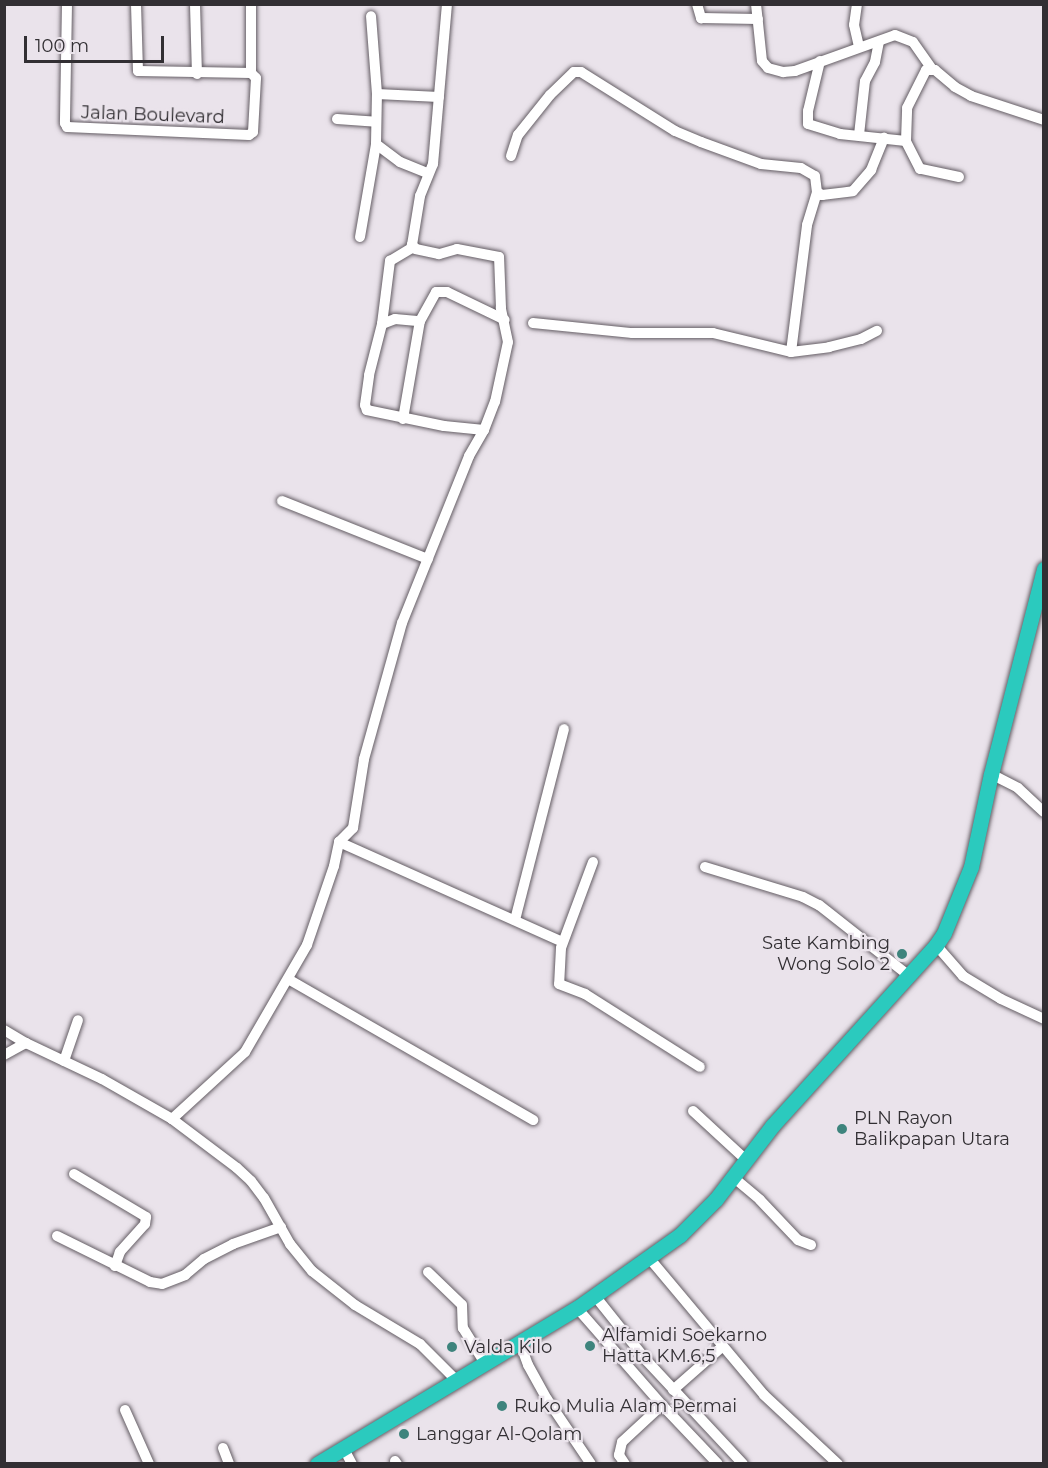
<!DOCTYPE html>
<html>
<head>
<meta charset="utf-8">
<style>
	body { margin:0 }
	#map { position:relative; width:1048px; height:1468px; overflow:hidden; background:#eae3eb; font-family:Montserrat,sans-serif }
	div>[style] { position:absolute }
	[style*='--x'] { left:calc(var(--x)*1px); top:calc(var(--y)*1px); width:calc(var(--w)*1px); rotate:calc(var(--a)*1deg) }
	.roads { filter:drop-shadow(0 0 2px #645d64) drop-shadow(0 0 2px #645d64) }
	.minor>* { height:10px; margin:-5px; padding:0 5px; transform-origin:5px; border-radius:5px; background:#fff }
	.highway>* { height:15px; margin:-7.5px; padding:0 7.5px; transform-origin:7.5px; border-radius:7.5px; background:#2bcabe }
	.dots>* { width:16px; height:16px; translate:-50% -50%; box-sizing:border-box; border:3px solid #eae3eb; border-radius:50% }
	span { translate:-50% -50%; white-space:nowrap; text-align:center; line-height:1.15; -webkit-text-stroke:4.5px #eae3eb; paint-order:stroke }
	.street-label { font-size:18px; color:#322f33 }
	.poi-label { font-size:18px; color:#322f33 }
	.right { translate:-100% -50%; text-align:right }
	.left { translate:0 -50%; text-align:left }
	.frame { position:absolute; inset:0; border:6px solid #322f33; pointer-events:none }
	.scale { position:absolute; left:24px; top:36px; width:140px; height:27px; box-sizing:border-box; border:3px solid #322f33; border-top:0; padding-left:8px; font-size:18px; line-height:21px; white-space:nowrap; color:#322f33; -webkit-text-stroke:4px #eae3eb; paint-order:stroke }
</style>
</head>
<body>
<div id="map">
	<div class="roads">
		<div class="minor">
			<div style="--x:67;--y:4;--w:119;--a:91"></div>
			<div style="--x:65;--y:123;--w:4;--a:63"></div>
			<div style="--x:67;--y:127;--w:182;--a:2.5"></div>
			<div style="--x:249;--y:135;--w:5;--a:-37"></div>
			<div style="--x:253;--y:132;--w:54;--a:-86.8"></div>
			<div style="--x:256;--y:78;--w:7;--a:-135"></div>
			<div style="--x:251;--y:73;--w:69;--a:-90"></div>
			<div style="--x:136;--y:4;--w:67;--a:88.3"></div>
			<div style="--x:138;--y:71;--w:113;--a:1"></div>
			<div style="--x:195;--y:4;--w:70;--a:88.4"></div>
			<div style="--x:697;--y:4;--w:15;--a:74"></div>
			<div style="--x:701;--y:18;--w:57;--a:1"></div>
			<div style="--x:756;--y:4;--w:57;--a:84"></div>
			<div style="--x:762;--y:61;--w:9;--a:49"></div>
			<div style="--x:768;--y:68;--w:16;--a:15"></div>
			<div style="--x:783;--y:72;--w:12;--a:-5"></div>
			<div style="--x:795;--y:71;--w:106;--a:-19.8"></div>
			<div style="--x:895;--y:35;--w:19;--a:21"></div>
			<div style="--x:913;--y:42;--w:32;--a:55"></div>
			<div style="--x:857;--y:4;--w:21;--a:98"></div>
			<div style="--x:854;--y:25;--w:22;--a:77"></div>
			<div style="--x:820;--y:61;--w:51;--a:103.5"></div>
			<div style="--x:808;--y:111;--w:13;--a:90"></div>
			<div style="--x:808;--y:124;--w:34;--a:17"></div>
			<div style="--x:840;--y:134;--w:66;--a:6.1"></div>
			<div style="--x:377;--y:94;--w:62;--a:2.8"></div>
			<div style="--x:337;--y:119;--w:39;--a:4"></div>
			<div style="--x:859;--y:135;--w:54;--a:-83.7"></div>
			<div style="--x:865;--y:81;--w:21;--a:-62"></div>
			<div style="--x:875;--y:62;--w:21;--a:-79"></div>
			<div style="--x:376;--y:144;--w:30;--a:37"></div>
			<div style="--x:400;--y:162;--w:29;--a:22"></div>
			<div style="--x:511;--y:156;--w:22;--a:-72"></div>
			<div style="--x:518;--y:135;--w:51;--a:-51.3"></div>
			<div style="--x:550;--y:95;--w:33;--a:-44"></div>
			<div style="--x:574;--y:72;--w:7;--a:0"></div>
			<div style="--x:581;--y:72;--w:111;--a:32.1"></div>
			<div style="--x:675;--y:131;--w:28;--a:23"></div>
			<div style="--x:701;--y:142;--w:64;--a:20.1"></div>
			<div style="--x:761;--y:164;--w:40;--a:5.7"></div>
			<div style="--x:801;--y:168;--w:16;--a:30"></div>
			<div style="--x:815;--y:176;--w:16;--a:83"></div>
			<div style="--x:817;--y:192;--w:6;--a:31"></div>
			<div style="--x:822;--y:195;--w:31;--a:-7"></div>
			<div style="--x:853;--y:191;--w:28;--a:-49"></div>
			<div style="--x:871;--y:170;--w:35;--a:-68"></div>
			<div style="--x:959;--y:177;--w:40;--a:-168"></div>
			<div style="--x:920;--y:169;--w:31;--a:-117"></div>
			<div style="--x:906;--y:141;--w:33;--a:-88"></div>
			<div style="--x:907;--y:108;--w:42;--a:-63.4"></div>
			<div style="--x:926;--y:70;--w:9;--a:0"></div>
			<div style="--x:935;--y:70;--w:26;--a:40"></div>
			<div style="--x:955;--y:87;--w:18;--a:29"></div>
			<div style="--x:971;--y:96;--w:77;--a:18.2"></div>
			<div style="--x:360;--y:237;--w:94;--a:-80.2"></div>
			<div style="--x:376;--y:144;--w:50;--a:-88.9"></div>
			<div style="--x:377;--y:94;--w:78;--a:-94.4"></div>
			<div style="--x:533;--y:323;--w:100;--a:5.8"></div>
			<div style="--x:632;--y:333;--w:81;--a:0"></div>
			<div style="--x:713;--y:333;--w:80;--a:13.7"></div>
			<div style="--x:791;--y:352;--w:38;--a:-7"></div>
			<div style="--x:829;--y:347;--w:33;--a:-14"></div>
			<div style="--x:861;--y:339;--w:18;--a:-27"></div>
			<div style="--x:382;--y:324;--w:64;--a:-82.8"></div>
			<div style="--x:390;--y:261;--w:27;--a:-31"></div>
			<div style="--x:791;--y:352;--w:128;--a:-82.8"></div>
			<div style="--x:807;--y:225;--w:34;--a:-73"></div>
			<div style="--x:403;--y:419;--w:99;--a:-80.2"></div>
			<div style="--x:484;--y:430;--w:40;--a:-174.3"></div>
			<div style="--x:444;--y:426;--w:79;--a:-168.3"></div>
			<div style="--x:367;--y:410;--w:5;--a:-112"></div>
			<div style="--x:365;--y:405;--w:30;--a:-82"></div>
			<div style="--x:369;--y:375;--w:53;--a:-75.7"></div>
			<div style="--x:382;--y:324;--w:14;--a:-21"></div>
			<div style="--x:395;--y:319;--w:25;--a:5"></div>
			<div style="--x:420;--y:321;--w:33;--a:-61"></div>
			<div style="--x:436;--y:292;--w:11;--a:0"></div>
			<div style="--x:447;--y:292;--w:64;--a:25.8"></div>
			<div style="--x:282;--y:501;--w:157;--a:21.7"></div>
			<div style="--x:991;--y:774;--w:30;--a:27"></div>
			<div style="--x:1018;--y:788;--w:35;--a:43"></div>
			<div style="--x:339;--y:842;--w:245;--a:24.1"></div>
			<div style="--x:593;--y:862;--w:92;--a:110.4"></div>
			<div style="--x:561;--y:948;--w:36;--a:93"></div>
			<div style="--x:559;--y:984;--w:28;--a:21"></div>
			<div style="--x:585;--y:994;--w:136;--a:32.4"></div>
			<div style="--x:705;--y:867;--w:102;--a:17"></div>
			<div style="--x:803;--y:897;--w:18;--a:27"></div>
			<div style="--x:819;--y:905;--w:113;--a:38.2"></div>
			<div style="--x:515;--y:920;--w:197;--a:-75.6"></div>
			<div style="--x:936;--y:945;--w:41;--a:48.9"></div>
			<div style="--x:963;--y:976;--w:44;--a:31.2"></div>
			<div style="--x:1001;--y:999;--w:47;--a:24.9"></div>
			<div style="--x:288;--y:979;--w:283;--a:29.9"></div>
			<div style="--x:4;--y:1030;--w:26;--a:31"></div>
			<div style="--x:26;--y:1043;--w:84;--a:25.3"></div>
			<div style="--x:102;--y:1079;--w:81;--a:29.7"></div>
			<div style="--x:172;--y:1119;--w:81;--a:37"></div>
			<div style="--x:237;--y:1168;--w:19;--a:43"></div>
			<div style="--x:251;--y:1181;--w:21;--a:53"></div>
			<div style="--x:264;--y:1198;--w:53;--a:60.5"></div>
			<div style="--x:290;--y:1244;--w:35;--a:51"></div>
			<div style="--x:312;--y:1271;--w:55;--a:38.3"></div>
			<div style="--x:355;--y:1305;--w:76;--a:31"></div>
			<div style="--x:420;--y:1344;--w:51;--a:45"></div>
			<div style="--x:4;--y:1055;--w:25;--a:-29"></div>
			<div style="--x:64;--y:1061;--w:43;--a:-71.1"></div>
			<div style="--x:693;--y:1111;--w:71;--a:42.7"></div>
			<div style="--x:172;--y:1119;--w:99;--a:-42.5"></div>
			<div style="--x:245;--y:1052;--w:124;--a:-59.9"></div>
			<div style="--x:307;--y:945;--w:83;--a:-71.1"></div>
			<div style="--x:334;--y:866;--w:25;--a:-78"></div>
			<div style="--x:339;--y:842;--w:20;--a:-45"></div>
			<div style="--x:353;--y:828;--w:70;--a:-80.9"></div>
			<div style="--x:364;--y:759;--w:141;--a:-74.4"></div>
			<div style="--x:402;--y:623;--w:180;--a:-68.1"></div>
			<div style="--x:469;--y:456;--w:30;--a:-60"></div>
			<div style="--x:484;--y:430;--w:30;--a:-69"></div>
			<div style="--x:495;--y:402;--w:61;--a:-77.8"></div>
			<div style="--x:508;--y:342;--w:35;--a:-102"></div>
			<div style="--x:501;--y:308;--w:51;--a:-92.2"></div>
			<div style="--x:499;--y:257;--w:43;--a:-169.2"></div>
			<div style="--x:457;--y:249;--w:19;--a:164"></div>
			<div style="--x:439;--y:254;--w:24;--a:-168"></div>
			<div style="--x:416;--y:249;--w:6;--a:-135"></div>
			<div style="--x:412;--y:245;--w:50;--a:-80.7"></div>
			<div style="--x:420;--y:196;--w:35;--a:-68"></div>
			<div style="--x:433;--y:164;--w:161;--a:-85"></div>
			<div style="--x:74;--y:1174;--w:84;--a:30.8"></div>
			<div style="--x:146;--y:1217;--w:7;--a:98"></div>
			<div style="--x:145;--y:1224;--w:38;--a:132"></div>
			<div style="--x:120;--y:1252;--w:15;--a:110"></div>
			<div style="--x:733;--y:1177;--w:35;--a:40"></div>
			<div style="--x:760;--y:1200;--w:55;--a:46.5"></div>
			<div style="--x:798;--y:1240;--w:14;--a:21"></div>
			<div style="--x:57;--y:1236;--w:104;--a:26.3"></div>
			<div style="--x:150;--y:1282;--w:12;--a:9"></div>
			<div style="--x:162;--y:1284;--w:25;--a:-21"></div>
			<div style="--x:185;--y:1275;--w:25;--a:-40"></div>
			<div style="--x:204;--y:1259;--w:33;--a:-27"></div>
			<div style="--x:233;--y:1244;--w:51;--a:-19.5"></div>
			<div style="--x:650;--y:1259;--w:177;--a:50"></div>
			<div style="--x:764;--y:1395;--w:101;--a:43"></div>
			<div style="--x:428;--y:1272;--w:47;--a:44.1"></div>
			<div style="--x:462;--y:1305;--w:23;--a:88"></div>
			<div style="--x:463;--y:1328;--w:44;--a:58.1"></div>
			<div style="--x:595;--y:1296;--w:83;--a:51.3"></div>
			<div style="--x:647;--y:1361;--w:141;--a:47"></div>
			<div style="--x:577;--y:1308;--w:129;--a:48.8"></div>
			<div style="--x:662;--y:1405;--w:81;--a:46.5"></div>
			<div style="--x:520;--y:1343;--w:23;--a:70"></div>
			<div style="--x:528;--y:1365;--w:39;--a:61"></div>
			<div style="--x:547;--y:1399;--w:78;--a:55.9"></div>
			<div style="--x:673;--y:1390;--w:65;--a:-41.3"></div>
			<div style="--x:125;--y:1410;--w:59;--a:66"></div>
			<div style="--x:223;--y:1448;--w:17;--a:69"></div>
			<div style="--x:344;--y:1449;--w:17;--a:62"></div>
			<div style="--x:395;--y:1461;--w:4;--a:56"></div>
			<div style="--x:625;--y:1464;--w:11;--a:-124"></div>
			<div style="--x:619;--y:1455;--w:13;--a:-77"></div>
			<div style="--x:622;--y:1442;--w:54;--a:-42.8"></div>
		</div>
		<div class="highway">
			<div style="--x:317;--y:1464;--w:303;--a:-31"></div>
			<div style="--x:577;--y:1308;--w:126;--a:-35.3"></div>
			<div style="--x:680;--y:1235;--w:51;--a:-45"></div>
			<div style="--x:716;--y:1199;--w:92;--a:-52.5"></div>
			<div style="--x:772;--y:1126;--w:244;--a:-47.8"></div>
			<div style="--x:936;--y:945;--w:14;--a:-56"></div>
			<div style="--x:944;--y:933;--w:71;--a:-67.8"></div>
			<div style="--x:971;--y:867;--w:95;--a:-77.9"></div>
			<div style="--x:991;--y:774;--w:212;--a:-75.5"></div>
		</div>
	</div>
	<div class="dots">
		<div style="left:902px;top:954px;background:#3e847d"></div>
		<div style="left:842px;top:1129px;background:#3e847d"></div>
		<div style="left:590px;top:1346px;background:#3e847d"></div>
		<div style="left:452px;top:1347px;background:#3e847d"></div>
		<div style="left:502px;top:1406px;background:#3e847d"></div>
		<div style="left:404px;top:1434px;background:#3e847d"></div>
	</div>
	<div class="street-label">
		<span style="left:153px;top:115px;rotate:2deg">Jalan Boulevard</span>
	</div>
	<div class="poi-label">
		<span class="right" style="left:890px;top:954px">Sate Kambing<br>Wong Solo 2</span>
		<span class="left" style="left:854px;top:1129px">PLN Rayon<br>Balikpapan Utara</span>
		<span class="left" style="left:602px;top:1346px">Alfamidi Soekarno<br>Hatta KM.6,5</span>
		<span class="left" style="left:464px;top:1347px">Valda Kilo</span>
		<span class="left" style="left:514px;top:1406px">Ruko Mulia Alam Permai</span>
		<span class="left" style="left:416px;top:1434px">Langgar Al-Qolam</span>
	</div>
	<div class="frame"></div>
	<div class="scale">100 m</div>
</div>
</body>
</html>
